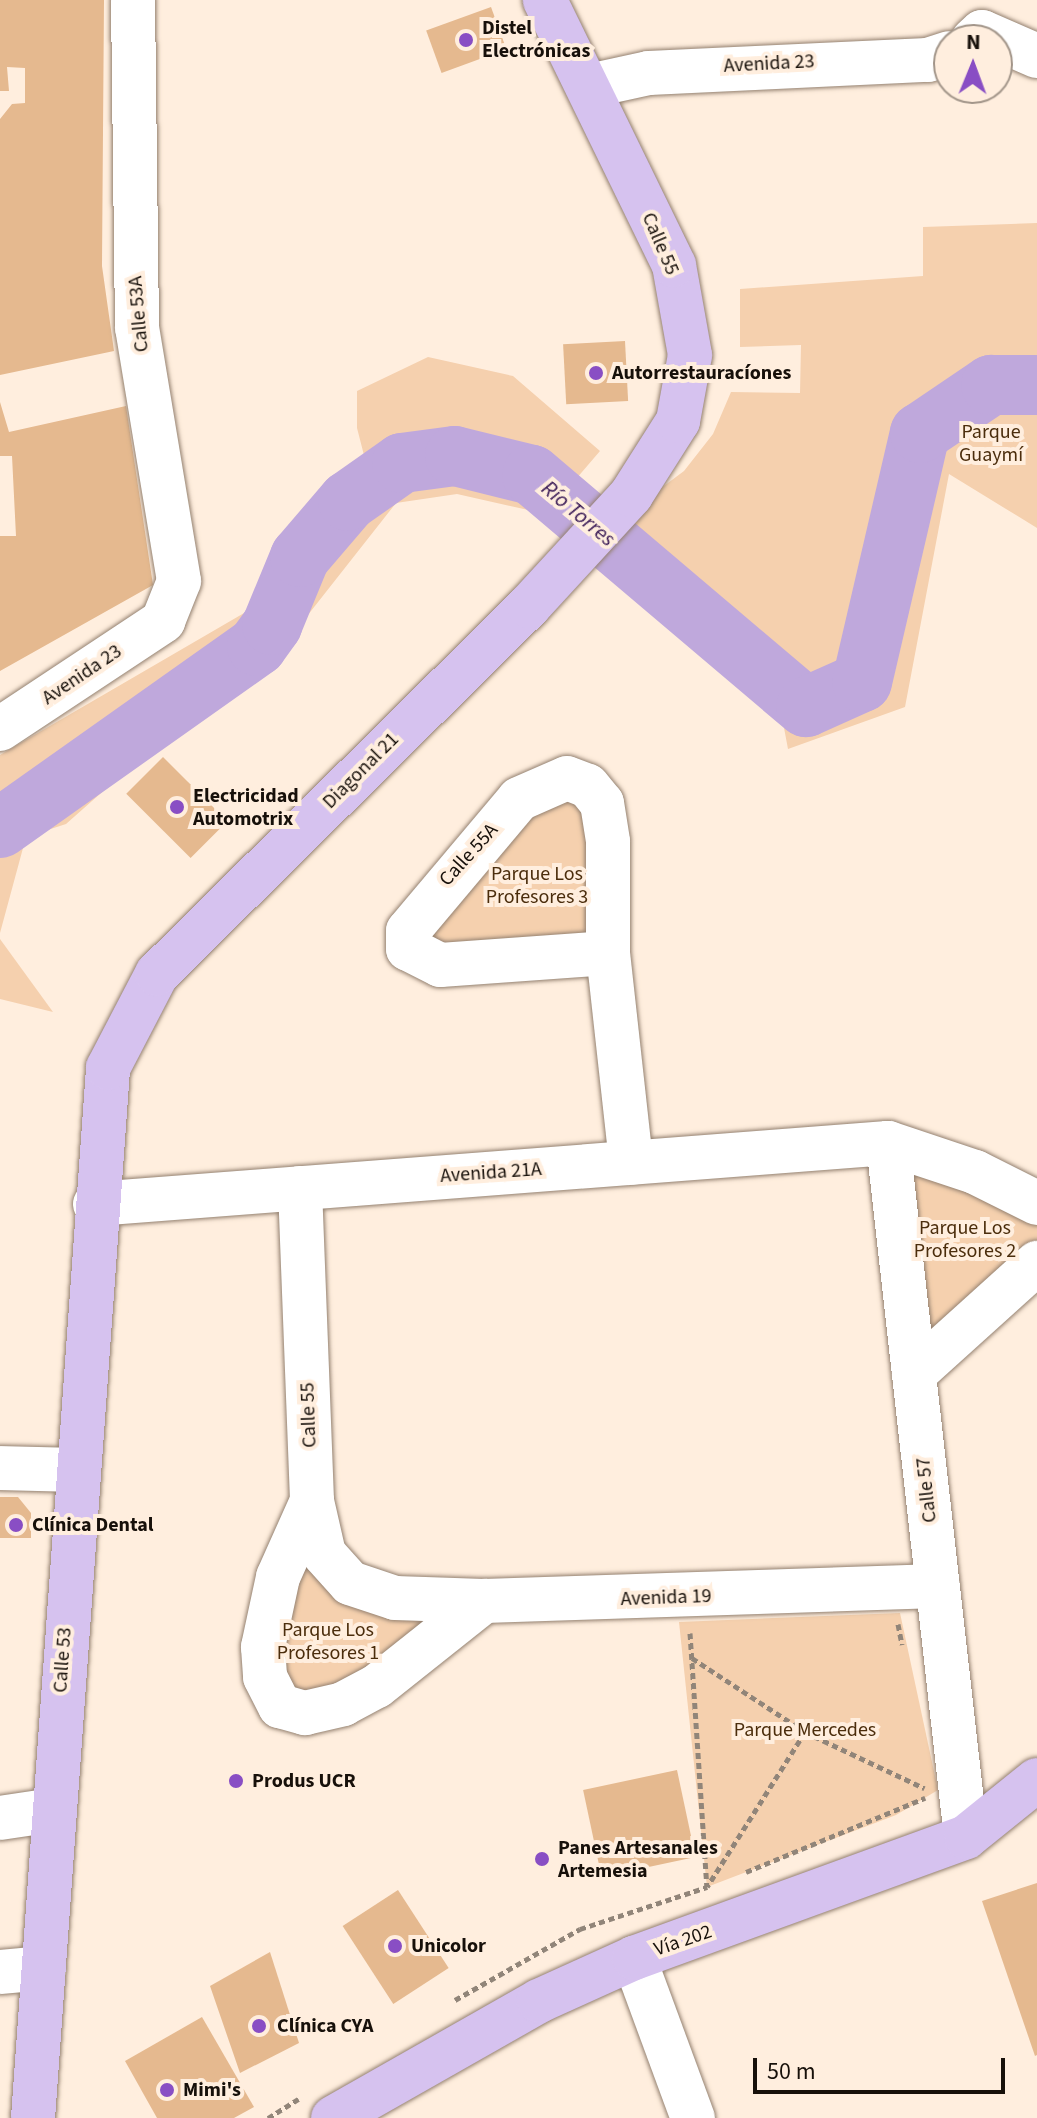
<!DOCTYPE html>
<html>
<head>
<meta charset="utf-8">
<style>
	body { margin:0 }
	#map { position:relative; width:1037px; height:2118px; overflow:hidden; background:#ffeede; font-family:"Source Sans 3",sans-serif }
	div>[style] { position:absolute }
	[style*='--x'] { left:calc(var(--x)*1px); top:calc(var(--y)*1px); width:calc(var(--w)*1px); rotate:calc(var(--a)*1deg) }
	.green>* { inset:0; background:#f5d0ae }
	.river>* { height:60px; margin:-30px; padding:0 30px; transform-origin:30px; border-radius:30px; background:#bfa8dc }
	.building>* { inset:0; background:#e5b98f; transform-origin:0 0 }
	.path>* { height:5px; margin-top:-2.5px; transform-origin:0; background:repeating-linear-gradient(90deg,#918579 0 6px,transparent 0 10px) }
	.roads { filter:drop-shadow(0 0 2px #948170) drop-shadow(0 0 2px #948170) }
	.minor>* { height:44px; margin:-22px; padding:0 22px; transform-origin:22px; border-radius:22px; background:#fff }
	.major>* { height:44px; margin:-22px; padding:0 22px; transform-origin:22px; border-radius:22px; background:#d6c2ef }
	.dots>* { width:22px; height:22px; translate:-50% -50%; box-sizing:border-box; border:4px solid #ffeede; border-radius:50% }
	span { translate:-50% -50%; white-space:nowrap; text-align:center; line-height:1.15; -webkit-text-stroke:8px #ffeede; paint-order:stroke }
	.poi-label { font-size:20px; color:#17100a; font-weight:700 }
	.left { translate:0 -50%; text-align:left }
	.street-label { font-size:20px; color:#17100a }
	.park-label { font-size:20px; color:#4b2d0c }
	.water-label { font-size:22px; color:#371754; font-style:italic }
	.north { position:absolute; left:933px; top:24px; width:80px; height:80px; box-sizing:border-box; background:#ffeede; border:2px solid #a29589; border-radius:50%; rotate:1deg; font-size:22px; font-weight:700; line-height:32px; text-align:center; color:#17100a }
	.north::after { content:''; display:block; margin:auto; width:28px; height:36px; background:#894ec4; clip-path:polygon(50% 0,100% 100%,50% 72%,0 100%) }
	.scale { position:absolute; left:753px; top:2058px; width:252px; height:36px; box-sizing:border-box; border:4px solid #17100a; border-top:0; padding-left:10px; font-size:24px; line-height:28px; white-space:nowrap; color:#17100a; -webkit-text-stroke:6px #ffeede; paint-order:stroke }
</style>
</head>
<body>
<div id="map">
	<div class="green">
		<div style="clip-path:polygon(1037px 223px,1037px 528px,949px 474px,905px 707px,788px 749px,781px 712px,585px 545px,684px 471px,713px 434px,731px 392px,800px 393px,801px 345px,740px 347px,740px 289px,923px 276px,923px 227px)"></div>
		<div style="clip-path:polygon(428px 357px,513px 376px,600px 451px,546px 514px,457px 494px,396px 503px,274px 658px,205px 701px,66px 824px,26px 837px,0 933px,0 755px,251px 609px,366px 463px,357px 428px,357px 391px)"></div>
		<div style="clip-path:polygon(588px 786px,608px 953px,440px 965px,416px 915px,519px 799px)"></div>
		<div style="clip-path:polygon(0 939px,53px 1012px,0 999px)"></div>
		<div style="clip-path:polygon(888px 1143px,1037px 1203px,1037px 1263px,914px 1374px)"></div>
		<div style="clip-path:polygon(312px 1501px,334px 1569px,484px 1601px,305px 1713px,263px 1647px)"></div>
		<div style="clip-path:polygon(900px 1613px,938px 1790px,896px 1815px,707px 1887px,679px 1622px)"></div>
	</div>
	<div class="river">
		<div style="--x:0;--y:828;--w:315;--a:-35.3"></div>
		<div style="--x:257;--y:646;--w:26;--a:-54"></div>
		<div style="--x:272;--y:625;--w:74;--a:-67.6"></div>
		<div style="--x:300;--y:557;--w:74;--a:-49.4"></div>
		<div style="--x:348;--y:501;--w:66;--a:-35.1"></div>
		<div style="--x:402;--y:463;--w:53;--a:-7.5"></div>
		<div style="--x:455;--y:456;--w:79;--a:13.9"></div>
		<div style="--x:532;--y:475;--w:359;--a:40.3"></div>
		<div style="--x:806;--y:707;--w:61;--a:-24.1"></div>
		<div style="--x:862;--y:682;--w:256;--a:-76.9"></div>
		<div style="--x:920;--y:433;--w:86;--a:-34.1"></div>
		<div style="--x:991;--y:385;--w:46;--a:0"></div>
	</div>
	<div class="building">
		<div style="clip-path:polygon(0 0,104px 0,102px 266px,114px 351px,0 375px,0 119px,12px 104px,25px 103px,25px 68px,7px 67px,9px 91px,0 91px)"></div>
		<div style="left:491px;top:7px;width:45px;height:69px;rotate:70deg"></div>
		<div style="left:625px;top:341px;width:60px;height:62px;rotate:87deg"></div>
		<div style="clip-path:polygon(0 402px,9px 432px,126px 406px,153px 585px,0 671px,0 536px,16px 536px,12px 456px,0 456px)"></div>
		<div style="left:163px;top:757px;width:91px;height:52px;rotate:45deg"></div>
		<div style="clip-path:polygon(0 1497px,18px 1497px,31px 1513px,31px 1538px,0 1538px)"></div>
		<div style="left:677px;top:1770px;width:89px;height:96px;rotate:78deg"></div>
		<div style="clip-path:polygon(1037px 1883px,1037px 2055px,1035px 2056px,982px 1901px)"></div>
		<div style="left:398px;top:1890px;width:93px;height:66px;rotate:57deg"></div>
		<div style="clip-path:polygon(270px 1952px,299px 2043px,240px 2073px,210px 1986px)"></div>
		<div style="clip-path:polygon(202px 2017px,254px 2107px,234px 2118px,157px 2118px,125px 2061px)"></div>
	</div>
	<div class="path">
		<div style="--x:898;--y:1624;--w:21;--a:79"></div>
		<div style="--x:690;--y:1633;--w:254;--a:86.2"></div>
		<div style="--x:692;--y:1658;--w:135;--a:33.2"></div>
		<div style="--x:805;--y:1732;--w:183;--a:122.3"></div>
		<div style="--x:805;--y:1732;--w:132;--a:25.2"></div>
		<div style="--x:746;--y:1872;--w:194;--a:-22.5"></div>
		<div style="--x:455;--y:2000;--w:144;--a:-29.6"></div>
		<div style="--x:580;--y:1929;--w:134;--a:-18.3"></div>
		<div style="--x:268;--y:2118;--w:36;--a:-32"></div>
	</div>
	<div class="roads">
		<div class="minor">
			<div style="--x:973;--y:40;--w:12;--a:-42"></div>
			<div style="--x:982;--y:32;--w:60;--a:23.6"></div>
			<div style="--x:589;--y:86;--w:61;--a:-12.2"></div>
			<div style="--x:649;--y:73;--w:279;--a:-2.7"></div>
			<div style="--x:928;--y:60;--w:22;--a:-18"></div>
			<div style="--x:0;--y:729;--w:196;--a:-33.5"></div>
			<div style="--x:163;--y:621;--w:43;--a:-68.2"></div>
			<div style="--x:179;--y:581;--w:256;--a:-99.4"></div>
			<div style="--x:137;--y:328;--w:328;--a:-90.7"></div>
			<div style="--x:608;--y:953;--w:168;--a:175.9"></div>
			<div style="--x:440;--y:965;--w:36;--a:-153"></div>
			<div style="--x:408;--y:949;--w:18;--a:-90"></div>
			<div style="--x:408;--y:931;--w:172;--a:-49.9"></div>
			<div style="--x:519;--y:799;--w:52;--a:-23.6"></div>
			<div style="--x:567;--y:778;--w:22;--a:21"></div>
			<div style="--x:588;--y:786;--w:22;--a:51"></div>
			<div style="--x:602;--y:803;--w:39;--a:81"></div>
			<div style="--x:608;--y:842;--w:111;--a:90"></div>
			<div style="--x:608;--y:953;--w:211;--a:83.7"></div>
			<div style="--x:888;--y:1143;--w:698;--a:83.59"></div>
			<div style="--x:300;--y:1188;--w:313;--a:87.8"></div>
			<div style="--x:312;--y:1501;--w:54;--a:77.2"></div>
			<div style="--x:324;--y:1554;--w:39;--a:48"></div>
			<div style="--x:350;--y:1583;--w:47;--a:18.4"></div>
			<div style="--x:395;--y:1598;--w:89;--a:1.9"></div>
			<div style="--x:484;--y:1601;--w:454;--a:-1.9"></div>
			<div style="--x:95;--y:1204;--w:795;--a:-4.4"></div>
			<div style="--x:888;--y:1143;--w:92;--a:18.4"></div>
			<div style="--x:975;--y:1172;--w:69;--a:26.6"></div>
			<div style="--x:914;--y:1374;--w:166;--a:-42.1"></div>
			<div style="--x:0;--y:1468;--w:76;--a:1.5"></div>
			<div style="--x:312;--y:1501;--w:83;--a:114.1"></div>
			<div style="--x:278;--y:1577;--w:72;--a:102.1"></div>
			<div style="--x:263;--y:1647;--w:30;--a:86"></div>
			<div style="--x:265;--y:1677;--w:33;--a:63"></div>
			<div style="--x:280;--y:1706;--w:26;--a:16"></div>
			<div style="--x:305;--y:1713;--w:39;--a:-13"></div>
			<div style="--x:343;--y:1704;--w:38;--a:-28"></div>
			<div style="--x:377;--y:1686;--w:137;--a:-38.5"></div>
			<div style="--x:0;--y:1818;--w:54;--a:-8.6"></div>
			<div style="--x:634;--y:1958;--w:171;--a:69.8"></div>
			<div style="--x:0;--y:1972;--w:44;--a:-5.2"></div>
		</div>
		<div class="major">
			<div style="--x:33;--y:2118;--w:1053;--a:-85.91"></div>
			<div style="--x:108;--y:1068;--w:106;--a:-62.5"></div>
			<div style="--x:157;--y:974;--w:523;--a:-44.69"></div>
			<div style="--x:529;--y:606;--w:151;--a:-47.4"></div>
			<div style="--x:631;--y:495;--w:88;--a:-57.6"></div>
			<div style="--x:678;--y:421;--w:67;--a:-79.7"></div>
			<div style="--x:690;--y:355;--w:91;--a:-100.1"></div>
			<div style="--x:674;--y:265;--w:295;--a:-116"></div>
			<div style="--x:333;--y:2118;--w:237;--a:-29.6"></div>
			<div style="--x:539;--y:2001;--w:104;--a:-24.4"></div>
			<div style="--x:634;--y:1958;--w:353;--a:-20"></div>
			<div style="--x:966;--y:1837;--w:91;--a:-38.8"></div>
		</div>
	</div>
	<div class="dots">
		<div style="left:466px;top:40px;background:#894ec4"></div>
		<div style="left:596px;top:373px;background:#894ec4"></div>
		<div style="left:177px;top:807px;background:#894ec4"></div>
		<div style="left:16px;top:1525px;background:#894ec4"></div>
		<div style="left:236px;top:1781px;background:#894ec4"></div>
		<div style="left:542px;top:1859px;background:#894ec4"></div>
		<div style="left:395px;top:1946px;background:#894ec4"></div>
		<div style="left:259px;top:2026px;background:#894ec4"></div>
		<div style="left:167px;top:2090px;background:#894ec4"></div>
	</div>
	<div class="poi-label">
		<span class="left" style="left:482px;top:40px">Distel<br>Electrónicas</span>
		<span class="left" style="left:612px;top:373px">Autorrestauracíones</span>
		<span class="left" style="left:193px;top:808px">Electricidad<br>Automotrix</span>
		<span class="left" style="left:32px;top:1525px">Clínica Dental</span>
		<span class="left" style="left:252px;top:1781px">Produs UCR</span>
		<span class="left" style="left:558px;top:1860px">Panes Artesanales<br>Artemesia</span>
		<span class="left" style="left:411px;top:1946px">Unicolor</span>
		<span class="left" style="left:277px;top:2026px">Clínica CYA</span>
		<span class="left" style="left:183px;top:2090px">Mimi's</span>
	</div>
	<div class="street-label">
		<span style="left:769px;top:64px;rotate:-3deg">Avenida 23</span>
		<span style="left:660px;top:244px;rotate:67deg">Calle 55</span>
		<span style="left:139px;top:314px;rotate:-95deg">Calle 53A</span>
		<span style="left:82px;top:675px;rotate:-34deg">Avenida 23</span>
		<span style="left:361px;top:771px;rotate:-45deg">Diagonal 21</span>
		<span style="left:469px;top:855px;rotate:-48deg">Calle 55A</span>
		<span style="left:491px;top:1173px;rotate:-4deg">Avenida 21A</span>
		<span style="left:309px;top:1415px;rotate:-92deg">Calle 55</span>
		<span style="left:927px;top:1490px;rotate:-96deg">Calle 57</span>
		<span style="left:666px;top:1598px;rotate:-2deg">Avenida 19</span>
		<span style="left:63px;top:1660px;rotate:-86deg">Calle 53</span>
		<span style="left:683px;top:1941px;rotate:-19deg">Vía 202</span>
	</div>
	<div class="park-label">
		<span style="left:991px;top:444px">Parque<br>Guaymí</span>
		<span style="left:537px;top:886px">Parque Los<br>Profesores 3</span>
		<span style="left:965px;top:1240px">Parque Los<br>Profesores 2</span>
		<span style="left:328px;top:1642px">Parque Los<br>Profesores 1</span>
		<span style="left:805px;top:1730px">Parque Mercedes</span>
	</div>
	<div class="water-label">
		<span style="left:578px;top:514px;rotate:40deg">Río Torres</span>
	</div>
	<div class="north">N</div>
	<div class="scale">50 m</div>
</div>
</body>
</html>
